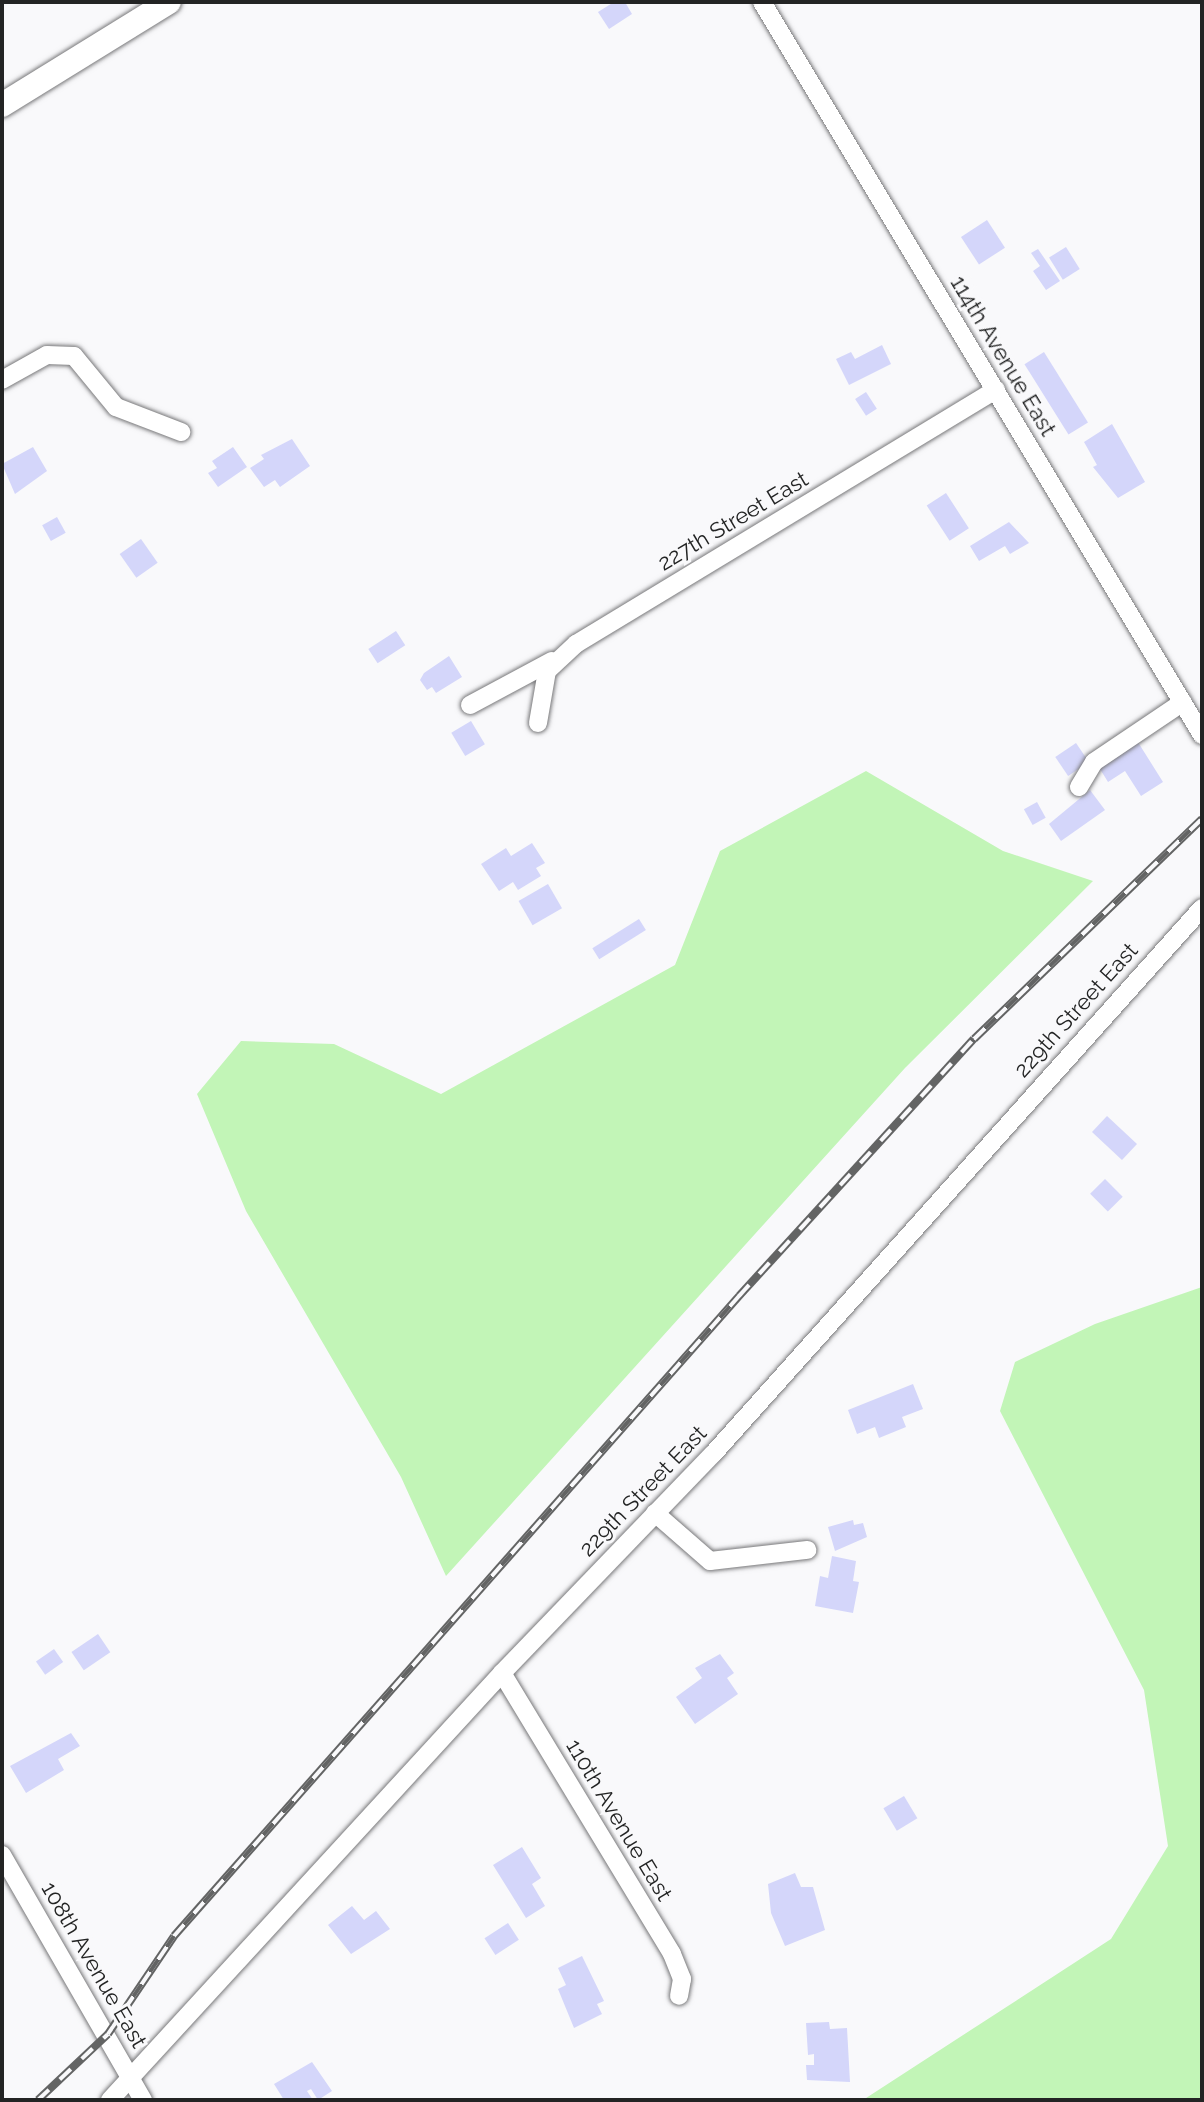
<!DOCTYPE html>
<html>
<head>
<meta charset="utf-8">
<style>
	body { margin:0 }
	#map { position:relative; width:1204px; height:2102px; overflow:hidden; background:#f9f9fb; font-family:Raleway,sans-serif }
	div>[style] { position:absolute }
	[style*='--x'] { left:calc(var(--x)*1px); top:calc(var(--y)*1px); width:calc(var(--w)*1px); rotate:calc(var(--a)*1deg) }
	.green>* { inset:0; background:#c2f5b7 }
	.building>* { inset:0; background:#d4d6fa; transform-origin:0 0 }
	.roads { filter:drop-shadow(0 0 2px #78787a) drop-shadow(0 0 2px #78787a) }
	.minor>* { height:18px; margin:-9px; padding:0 9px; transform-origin:9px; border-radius:9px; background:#fff }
	.major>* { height:24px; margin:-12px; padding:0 12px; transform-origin:12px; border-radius:12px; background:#fff }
	.rail>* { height:8px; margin-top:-4px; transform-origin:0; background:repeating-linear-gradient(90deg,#f9f9fb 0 15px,#636464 0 30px); box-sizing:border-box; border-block:2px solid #636464 }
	span { translate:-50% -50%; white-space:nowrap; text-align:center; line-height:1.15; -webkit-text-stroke:6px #f9f9fb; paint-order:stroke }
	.street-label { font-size:22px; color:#232424 }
	.frame { position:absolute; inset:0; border:4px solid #232424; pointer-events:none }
</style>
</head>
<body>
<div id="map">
	<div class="green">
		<div style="clip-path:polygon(866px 771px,1003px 851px,1093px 881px,905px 1068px,446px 1576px,401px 1477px,246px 1211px,197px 1094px,241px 1041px,334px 1044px,441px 1094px,675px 965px,720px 851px)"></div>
		<div style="clip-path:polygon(1202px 1287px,1202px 2100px,863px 2100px,1111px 1939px,1168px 1846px,1144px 1690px,1000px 1411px,1015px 1362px,1095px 1324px)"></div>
	</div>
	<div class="building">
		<div style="clip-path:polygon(614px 2px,625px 2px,632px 14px,609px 29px,598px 12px)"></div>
		<div style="left:987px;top:220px;width:33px;height:31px;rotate:57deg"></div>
		<div style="left:1066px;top:247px;width:26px;height:20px;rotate:58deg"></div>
		<div style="clip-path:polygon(1038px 249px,1060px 281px,1046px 290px,1033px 271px,1040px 266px,1031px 253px)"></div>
		<div style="clip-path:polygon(882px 345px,891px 364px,849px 385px,836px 359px,851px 352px,855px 359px)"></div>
		<div style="left:1044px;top:352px;width:83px;height:23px;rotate:58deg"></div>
		<div style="left:866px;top:392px;width:20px;height:13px;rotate:57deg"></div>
		<div style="clip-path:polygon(1112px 424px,1145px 482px,1118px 498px,1093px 467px,1097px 465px,1084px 442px)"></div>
		<div style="clip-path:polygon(292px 439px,310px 466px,280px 487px,275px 480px,264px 487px,250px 468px,264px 459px,261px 455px)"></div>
		<div style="clip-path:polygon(33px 447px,47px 471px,15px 494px,2px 464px)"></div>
		<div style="clip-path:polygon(233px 447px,247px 467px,218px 487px,208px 473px,217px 468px,212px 461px)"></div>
		<div style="left:946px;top:493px;width:42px;height:23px;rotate:57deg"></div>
		<div style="left:57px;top:517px;width:18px;height:17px;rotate:61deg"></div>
		<div style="clip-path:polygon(1009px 522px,1029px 543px,1010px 554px,1005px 546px,979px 561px,970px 546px)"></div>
		<div style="left:141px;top:539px;width:29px;height:26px;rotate:55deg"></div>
		<div style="left:396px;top:631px;width:17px;height:33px;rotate:57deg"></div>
		<div style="clip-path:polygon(449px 656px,462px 677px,436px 693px,432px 687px,427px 690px,420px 680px,424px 673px)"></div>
		<div style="left:471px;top:721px;width:27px;height:23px;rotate:59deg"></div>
		<div style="clip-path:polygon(1136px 739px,1163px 782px,1141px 796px,1125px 771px,1108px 782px,1097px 764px)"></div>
		<div style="left:1076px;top:743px;width:23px;height:25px;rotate:56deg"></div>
		<div style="clip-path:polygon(1090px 790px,1105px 810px,1061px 841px,1049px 824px)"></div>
		<div style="left:1037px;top:802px;width:18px;height:15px;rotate:61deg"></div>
		<div style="clip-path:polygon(532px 843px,545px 863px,536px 868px,541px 876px,518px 890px,513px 882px,499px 891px,481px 864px,506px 848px,511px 856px)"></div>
		<div style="left:548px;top:884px;width:28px;height:34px;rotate:60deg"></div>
		<div style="left:639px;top:919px;width:13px;height:55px;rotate:58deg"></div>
		<div style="left:1107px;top:1116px;width:41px;height:22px;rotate:43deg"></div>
		<div style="left:1105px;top:1179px;width:25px;height:21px;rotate:45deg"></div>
		<div style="clip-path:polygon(913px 1384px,923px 1409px,902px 1417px,906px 1427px,879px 1438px,875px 1427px,857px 1434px,848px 1410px)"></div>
		<div style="clip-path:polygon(853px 1520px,854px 1525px,863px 1523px,867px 1537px,835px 1551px,828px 1527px)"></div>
		<div style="clip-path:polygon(832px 1556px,856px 1561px,853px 1581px,859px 1582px,853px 1613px,815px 1606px,820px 1576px,828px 1578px)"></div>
		<div style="left:98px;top:1634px;width:22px;height:32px;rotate:56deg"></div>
		<div style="left:54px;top:1649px;width:16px;height:22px;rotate:55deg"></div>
		<div style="clip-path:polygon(720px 1654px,734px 1673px,727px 1678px,738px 1694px,695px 1724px,676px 1697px,702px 1678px,695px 1668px)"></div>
		<div style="clip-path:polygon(71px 1733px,80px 1746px,58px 1759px,64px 1770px,26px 1793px,10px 1766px)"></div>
		<div style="left:904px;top:1796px;width:26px;height:24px;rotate:59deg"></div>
		<div style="clip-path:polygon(522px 1847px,541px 1878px,532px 1884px,545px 1906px,526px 1918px,493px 1865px)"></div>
		<div style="clip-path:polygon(795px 1873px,801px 1887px,813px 1887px,825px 1930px,785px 1946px,771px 1913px,768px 1884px)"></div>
		<div style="clip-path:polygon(352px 1906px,364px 1920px,376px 1911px,390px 1929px,351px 1954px,328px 1925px)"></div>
		<div style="left:508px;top:1923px;width:20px;height:28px;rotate:57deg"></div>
		<div style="clip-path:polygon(582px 1956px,604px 2001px,597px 2004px,602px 2014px,574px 2028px,558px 1989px,566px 1985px,558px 1968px)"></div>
		<div style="clip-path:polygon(829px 2022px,830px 2029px,847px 2028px,850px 2082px,807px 2080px,806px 2065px,814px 2065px,814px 2054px,808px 2055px,806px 2023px)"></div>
		<div style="clip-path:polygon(312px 2062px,332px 2091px,318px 2100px,311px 2089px,307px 2091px,313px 2100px,284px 2100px,274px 2084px)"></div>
	</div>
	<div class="roads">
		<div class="minor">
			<div style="--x:762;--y:2;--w:855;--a:59.02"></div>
			<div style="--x:2;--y:380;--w:51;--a:-29.1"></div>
			<div style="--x:47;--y:355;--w:27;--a:2"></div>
			<div style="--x:74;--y:356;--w:66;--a:50.5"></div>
			<div style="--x:116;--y:407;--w:70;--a:21"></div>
			<div style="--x:470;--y:705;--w:93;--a:-28.2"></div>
			<div style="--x:538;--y:723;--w:53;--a:-80.2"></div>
			<div style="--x:547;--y:671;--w:40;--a:-43"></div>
			<div style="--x:576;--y:644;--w:491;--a:-31.2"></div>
			<div style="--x:1079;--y:787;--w:29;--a:-59"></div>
			<div style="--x:1094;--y:762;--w:107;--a:-34"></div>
			<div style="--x:655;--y:1513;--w:73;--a:41.1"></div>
			<div style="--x:710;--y:1561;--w:98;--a:-6.5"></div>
			<div style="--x:502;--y:1673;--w:328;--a:58.8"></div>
			<div style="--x:672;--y:1954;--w:27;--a:68"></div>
			<div style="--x:682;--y:1979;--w:17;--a:100"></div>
			<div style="--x:2;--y:1855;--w:283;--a:60.1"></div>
			<div style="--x:110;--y:2100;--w:580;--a:-47.45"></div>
			<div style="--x:502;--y:1673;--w:304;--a:-46.1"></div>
			<div style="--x:713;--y:1454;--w:733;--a:-48.15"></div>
		</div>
		<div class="major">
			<div style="--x:2;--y:105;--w:196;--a:-31.7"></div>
		</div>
	</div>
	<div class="rail">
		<div style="--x:38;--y:2100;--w:96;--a:-43.3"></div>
		<div style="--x:108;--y:2034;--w:118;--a:-56"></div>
		<div style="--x:174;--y:1936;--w:854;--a:-48.56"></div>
		<div style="--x:739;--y:1296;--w:348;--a:-47.6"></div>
		<div style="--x:974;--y:1039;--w:317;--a:-44"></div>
	</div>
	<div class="street-label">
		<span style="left:1003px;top:356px;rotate:59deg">114th Avenue East</span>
		<span style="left:733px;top:521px;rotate:-31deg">227th Street East</span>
		<span style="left:1076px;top:1010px;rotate:-48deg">229th Street East</span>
		<span style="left:643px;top:1491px;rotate:-46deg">229th Street East</span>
		<span style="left:619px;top:1820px;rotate:59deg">110th Avenue East</span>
		<span style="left:94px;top:1965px;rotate:60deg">108th Avenue East</span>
	</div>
	<div class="frame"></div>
</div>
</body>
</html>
